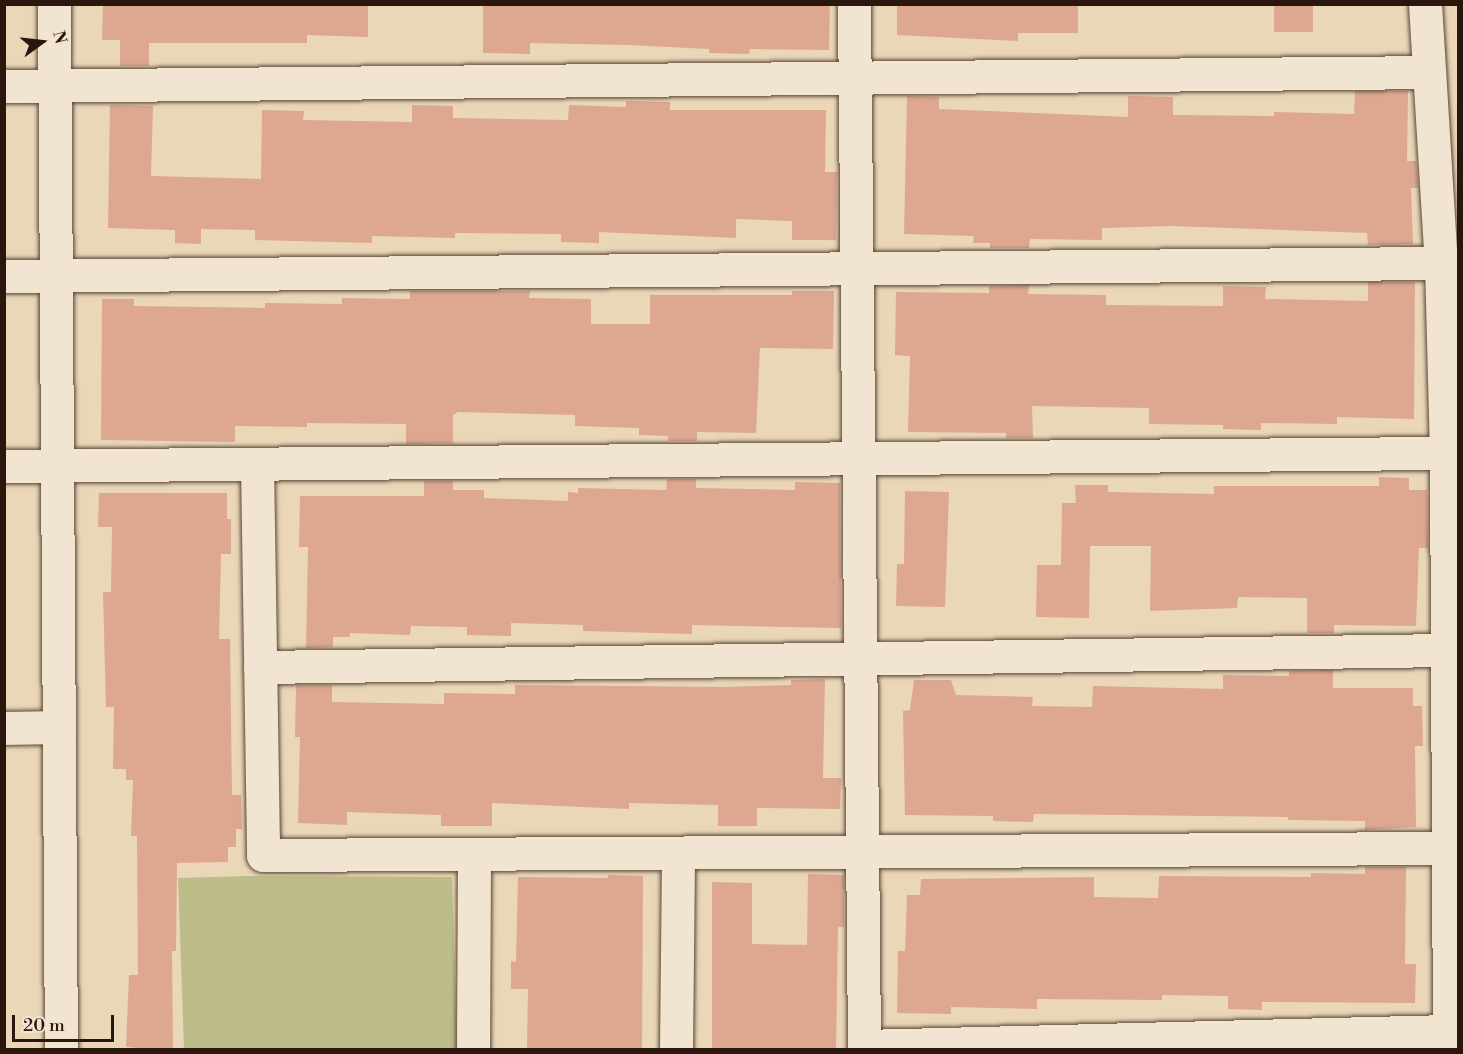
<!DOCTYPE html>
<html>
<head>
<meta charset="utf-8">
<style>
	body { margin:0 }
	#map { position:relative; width:1463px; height:1054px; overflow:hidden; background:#ead7b8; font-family:"Libre Bodoni",serif }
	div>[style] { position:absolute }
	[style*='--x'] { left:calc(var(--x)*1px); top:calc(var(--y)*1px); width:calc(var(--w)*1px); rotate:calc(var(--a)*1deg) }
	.green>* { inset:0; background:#bdbd8a }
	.building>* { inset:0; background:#dea790; transform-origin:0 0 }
	.roads { filter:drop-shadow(0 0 2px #5a4637) drop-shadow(0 0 2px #5a4637) }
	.minor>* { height:33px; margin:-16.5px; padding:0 16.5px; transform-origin:16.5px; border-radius:16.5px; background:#f1e5d1 }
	span { translate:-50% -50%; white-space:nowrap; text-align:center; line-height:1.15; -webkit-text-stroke:6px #f1e5d1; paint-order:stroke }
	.frame { position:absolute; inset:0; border:6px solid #2a160c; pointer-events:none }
	.north { position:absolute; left:12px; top:12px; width:60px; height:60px; -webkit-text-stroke:4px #f1e5d1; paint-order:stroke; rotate:75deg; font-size:16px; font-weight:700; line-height:24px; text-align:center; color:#2a160c }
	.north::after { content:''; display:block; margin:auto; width:21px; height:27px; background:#2a160c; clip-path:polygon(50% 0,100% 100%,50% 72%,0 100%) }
	.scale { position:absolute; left:12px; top:1015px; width:102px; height:27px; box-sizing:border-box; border:3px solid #2a160c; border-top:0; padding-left:8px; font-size:18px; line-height:21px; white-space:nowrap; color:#2a160c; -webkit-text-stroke:4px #f1e5d1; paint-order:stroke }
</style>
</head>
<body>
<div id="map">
	<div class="green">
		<div style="clip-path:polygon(248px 876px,452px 877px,457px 1049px,184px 1049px,178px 878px)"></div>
	</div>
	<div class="building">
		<div style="clip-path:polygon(103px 4px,368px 4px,368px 37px,307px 35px,307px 43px,149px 43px,149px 66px,120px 66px,120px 40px,102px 40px)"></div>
		<div style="clip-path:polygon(483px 4px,830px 4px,829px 50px,750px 49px,749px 54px,709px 53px,709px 49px,628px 45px,530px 43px,530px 54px,483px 53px)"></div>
		<div style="clip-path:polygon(897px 4px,1078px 4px,1078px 33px,1018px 33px,1018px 41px,897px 35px)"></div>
		<div style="left:1274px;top:4px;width:39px;height:28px"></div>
		<div style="clip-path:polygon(1355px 91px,1408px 91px,1407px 161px,1416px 161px,1418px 188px,1411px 188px,1413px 244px,1368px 245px,1367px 233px,1172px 226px,1102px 228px,1102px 240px,1030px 239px,1029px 248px,990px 248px,990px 243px,973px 243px,974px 236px,904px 234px,907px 96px,939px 97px,939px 109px,1128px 117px,1128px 96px,1173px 97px,1173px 115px,1274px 116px,1274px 112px,1354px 114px)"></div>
		<div style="clip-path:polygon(626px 101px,670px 102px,670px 110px,826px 110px,825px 172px,837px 172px,836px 240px,792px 240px,792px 221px,736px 219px,736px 238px,599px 232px,599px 243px,561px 242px,561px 234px,455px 233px,455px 238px,372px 236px,372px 243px,255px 240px,255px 230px,201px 229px,201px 244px,175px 243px,175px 230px,108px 228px,110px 105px,153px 106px,151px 176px,261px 179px,262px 110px,304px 111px,303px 120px,412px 122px,412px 105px,453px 106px,453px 118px,568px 120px,569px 105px,626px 107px)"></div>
		<div style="clip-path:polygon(1368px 282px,1415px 282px,1414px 419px,1337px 417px,1337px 424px,1261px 423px,1261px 430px,1223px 429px,1223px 425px,1149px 424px,1149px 408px,1032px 406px,1033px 438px,1006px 438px,1006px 433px,908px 432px,910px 356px,895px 355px,896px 292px,989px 293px,989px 286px,1029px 285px,1028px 294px,1106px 295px,1106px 305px,1223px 306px,1223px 286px,1266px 287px,1265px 299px,1368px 301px)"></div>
		<div style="clip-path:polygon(410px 291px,530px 291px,529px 298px,591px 299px,591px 324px,650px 324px,650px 295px,792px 295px,792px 291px,834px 291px,833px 349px,760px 348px,756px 433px,697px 432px,697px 441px,668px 441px,668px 436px,639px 435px,639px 428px,575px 426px,575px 415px,458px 412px,453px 415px,453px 443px,406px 444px,406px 424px,307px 423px,307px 427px,235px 426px,235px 442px,101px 440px,102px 299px,134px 299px,134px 306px,265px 308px,265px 303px,342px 304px,342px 298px,410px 299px)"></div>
		<div style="clip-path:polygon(1379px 477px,1409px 478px,1409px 490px,1427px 490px,1428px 548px,1419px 548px,1416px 626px,1334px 625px,1334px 633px,1307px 633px,1307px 598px,1238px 597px,1237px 608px,1150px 611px,1151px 546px,1090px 546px,1089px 618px,1036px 617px,1037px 565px,1061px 565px,1062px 503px,1076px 503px,1075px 485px,1108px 485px,1108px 492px,1214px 494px,1214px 486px,1379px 486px)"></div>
		<div style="clip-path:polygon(667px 479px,696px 479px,696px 488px,795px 490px,795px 482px,840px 483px,841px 628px,692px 625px,692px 634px,583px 631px,583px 625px,511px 623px,511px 636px,467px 635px,467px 627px,411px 626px,410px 635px,350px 633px,350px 637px,333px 637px,333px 647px,306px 648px,308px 547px,299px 547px,300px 496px,424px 496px,424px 481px,453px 481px,453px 490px,484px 490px,484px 498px,568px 501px,568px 492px,578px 493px,578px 488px,666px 490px)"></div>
		<div style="clip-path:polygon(905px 491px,949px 492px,945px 607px,896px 606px,897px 564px,904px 564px)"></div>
		<div style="clip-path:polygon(99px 493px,227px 493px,227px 519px,231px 519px,231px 554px,221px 554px,219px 639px,230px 639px,232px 795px,241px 795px,242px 829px,236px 829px,236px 847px,228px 847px,228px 862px,177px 863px,176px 951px,172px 951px,173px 1048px,164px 1050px,126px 1047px,129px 975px,138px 975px,137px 836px,131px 836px,133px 780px,126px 780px,126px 769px,113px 769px,114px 707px,106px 707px,103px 592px,111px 592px,112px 527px,98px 527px)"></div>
		<div style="clip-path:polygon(1333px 670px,1333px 688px,1413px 688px,1413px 706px,1422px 706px,1423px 746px,1415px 746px,1416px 827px,1365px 830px,1365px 821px,1288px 820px,1288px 817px,1034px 814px,1033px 822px,993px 821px,993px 816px,905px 815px,903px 711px,910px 710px,914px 680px,951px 680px,956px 695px,1033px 697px,1032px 706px,1092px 707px,1093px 686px,1223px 689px,1223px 675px,1289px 676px,1289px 671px)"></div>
		<div style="clip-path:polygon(825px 679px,823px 778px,841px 778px,840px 809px,757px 808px,757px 826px,718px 826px,718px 805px,629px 803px,629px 809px,492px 803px,492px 826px,441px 826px,441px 815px,347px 812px,347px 825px,298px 823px,300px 737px,295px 737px,296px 685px,332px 685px,332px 702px,444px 704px,444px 693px,515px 694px,515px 685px,724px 687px,791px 685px,791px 680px)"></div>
		<div style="clip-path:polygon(1365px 867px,1406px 867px,1405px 964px,1416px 964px,1415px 1003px,1262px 1002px,1262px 1010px,1228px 1009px,1228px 996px,1162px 995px,1162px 1000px,1037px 999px,1037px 1009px,951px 1007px,951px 1014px,897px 1013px,898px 951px,905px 951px,907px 895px,920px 895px,921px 879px,1094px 877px,1094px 897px,1158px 898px,1159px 876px,1311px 877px,1311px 873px,1365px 874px)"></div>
		<div style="clip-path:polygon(808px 874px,844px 875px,844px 927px,838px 927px,836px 1050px,712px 1050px,712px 882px,752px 883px,752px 944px,807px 945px)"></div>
		<div style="clip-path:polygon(608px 875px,643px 876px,642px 1050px,527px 1050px,528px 989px,511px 989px,511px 961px,516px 962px,518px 877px,608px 878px)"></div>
	</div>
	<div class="roads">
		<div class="minor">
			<div style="--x:54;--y:4;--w:1046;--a:89.62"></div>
			<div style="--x:854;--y:4;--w:1046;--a:89.45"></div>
			<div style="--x:1425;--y:4;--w:259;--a:86.5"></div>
			<div style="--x:1441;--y:263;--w:190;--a:88.5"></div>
			<div style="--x:1446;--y:453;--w:597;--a:89.71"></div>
			<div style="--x:4;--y:86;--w:1425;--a:-0.56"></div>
			<div style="--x:4;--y:276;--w:1437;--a:-0.52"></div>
			<div style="--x:257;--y:464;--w:391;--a:89.1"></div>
			<div style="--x:263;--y:855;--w:1187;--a:-0.34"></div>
			<div style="--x:4;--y:466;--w:1442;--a:-0.52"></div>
			<div style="--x:260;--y:667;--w:1185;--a:-0.82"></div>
			<div style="--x:4;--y:728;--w:55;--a:-1"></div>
			<div style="--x:864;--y:1046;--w:585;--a:-1.47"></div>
			<div style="--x:473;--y:1050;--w:196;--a:-89.7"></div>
			<div style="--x:676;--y:1050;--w:197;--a:-89.4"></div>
		</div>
	</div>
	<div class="frame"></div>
	<div class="north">N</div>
	<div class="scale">20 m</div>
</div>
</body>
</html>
